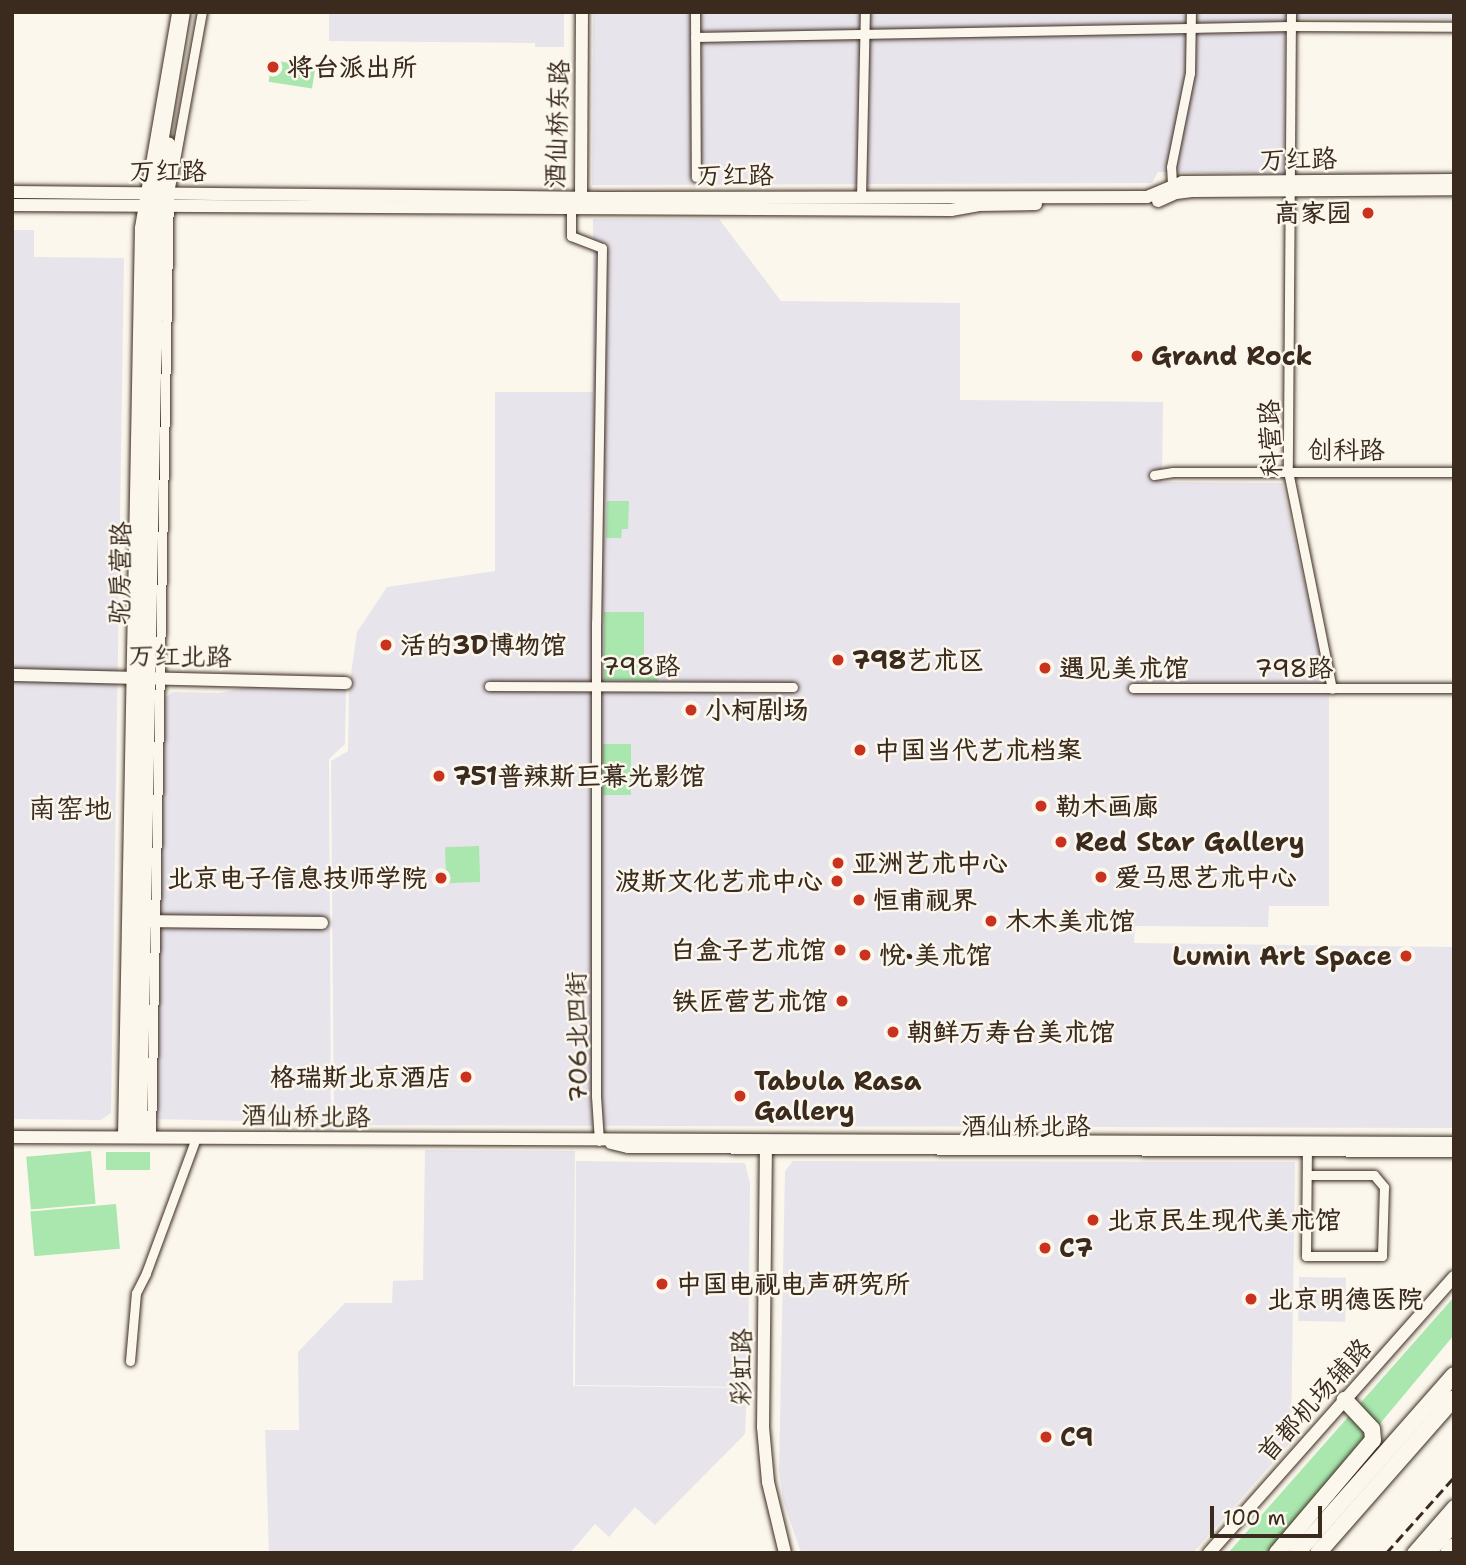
<!DOCTYPE html>
<html>
<head>
<meta charset="utf-8">
<style>
	body { margin:0 }
	#map { position:relative; width:1466px; height:1565px; overflow:hidden; background:#fbf7ec; font-family:"Shantell Sans","LXGW WenKai TC",sans-serif }
	div>[style] { position:absolute }
	[style*='--x'] { left:calc(var(--x)*1px); top:calc(var(--y)*1px); width:calc(var(--w)*1px); rotate:calc(var(--a)*1deg) }
	.built>* { inset:0; background:#e8e4ec; transform-origin:0 0 }
	.green>* { inset:0; background:#a9e7ae; transform-origin:0 0 }
	.roads { filter:drop-shadow(0 0 2px #3b2a1e) drop-shadow(0 0 2px #3b2a1e) }
	.street>* { height:9px; margin:-4.5px; padding:0 4.5px; transform-origin:4.5px; border-radius:4.5px; background:#fbf7ec }
	.secondary>* { height:12px; margin:-6px; padding:0 6px; transform-origin:6px; border-radius:6px; background:#fbf7ec }
	.highway>* { height:16px; margin:-8px; padding:0 8px; transform-origin:8px; border-radius:8px; background:#fbf7ec }
	.rail>* { height:2.5px; margin-top:-1.25px; transform-origin:0; background:repeating-linear-gradient(90deg,#3b2a1e 0 10px,transparent 0 15px) }
	.dots>* { width:19px; height:19px; translate:-50% -50%; box-sizing:border-box; border:4px solid #fbf7ec; border-radius:50% }
	span { translate:-50% -50%; white-space:nowrap; text-align:center; line-height:1.15; -webkit-text-stroke:5px #fbf7ec; paint-order:stroke }
	.poi-label { font-size:26px; color:#3b2a1e; font-weight:700 }
	.left { translate:0 -50%; text-align:left }
	.right { translate:-100% -50%; text-align:right }
	.street-label { font-size:26px; color:#3b2a1e }
	.neighbourhood-label { font-size:28px; color:#3b2a1e }
	.frame { position:absolute; inset:0; border:14px solid #3b2a1e; pointer-events:none }
	.scale { position:absolute; left:1210px; top:1506px; width:112px; height:32px; box-sizing:border-box; border:4px solid #3b2a1e; border-top:0; padding-left:9px; font-size:21px; line-height:24px; white-space:nowrap; color:#3b2a1e; -webkit-text-stroke:5px #fbf7ec; paint-order:stroke }
</style>
</head>
<body>
<div id="map">
	<div class="built">
		<div style="clip-path:polygon(329px 12px,564px 12px,564px 47px,535px 47px,535px 43px,329px 41px)"></div>
		<div style="clip-path:polygon(593px 12px,1454px 12px,1454px 19px,1285px 18px,1284px 174px,1158px 172px,1152px 183px,592px 185px)"></div>
		<div style="clip-path:polygon(593px 219px,719px 219px,781px 301px,960px 303px,960px 400px,1163px 402px,1162px 482px,1282px 483px,1329px 691px,1329px 906px,1269px 906px,1268px 927px,1135px 926px,1134px 943px,1454px 947px,1454px 1128px,334px 1125px,331px 761px,348px 751px,349px 688px,357px 632px,387px 587px,495px 571px,495px 392px,593px 392px)"></div>
		<div style="clip-path:polygon(12px 230px,34px 230px,34px 257px,124px 258px,111px 1113px,101px 1120px,12px 1119px)"></div>
		<div style="clip-path:polygon(248px 687px,346px 689px,345px 744px,329px 759px,331px 1123px,154px 1119px,160px 701px,173px 692px,219px 693px)"></div>
		<div style="clip-path:polygon(425px 1150px,575px 1151px,573px 1386px,747px 1388px,745px 1434px,655px 1525px,635px 1507px,609px 1537px,595px 1524px,570px 1553px,269px 1553px,265px 1430px,299px 1430px,298px 1352px,345px 1303px,392px 1303px,393px 1281px,423px 1280px)"></div>
		<div style="clip-path:polygon(576px 1161px,745px 1163px,750px 1183px,748px 1387px,575px 1385px)"></div>
		<div style="clip-path:polygon(793px 1161px,1295px 1162px,1291px 1442px,1193px 1553px,801px 1553px,783px 1500px,779px 1471px,785px 1171px)"></div>
		<div style="left:1299px;top:1277px;width:47px;height:44px;rotate:1deg"></div>
	</div>
	<div class="green">
		<div style="left:272px;top:60px;width:44px;height:22px;rotate:9deg"></div>
		<div style="clip-path:polygon(607px 501px,629px 501px,628px 529px,622px 529px,621px 538px,606px 538px)"></div>
		<div style="clip-path:polygon(604px 612px,644px 612px,644px 667px,658px 668px,658px 681px,604px 680px)"></div>
		<div style="left:603px;top:744px;width:28px;height:51px"></div>
		<div style="left:479px;top:846px;width:36px;height:34px;rotate:88deg"></div>
		<div style="left:91px;top:1151px;width:53px;height:65px;rotate:85deg"></div>
		<div style="left:106px;top:1152px;width:44px;height:18px"></div>
		<div style="left:116px;top:1204px;width:45px;height:86px;rotate:85deg"></div>
		<div style="clip-path:polygon(1454px 1297px,1454px 1335px,1272px 1553px,1228px 1553px)"></div>
	</div>
	<div class="roads">
		<div class="street">
			<div style="--x:695;--y:12;--w:165;--a:89.7"></div>
			<div style="--x:1291;--y:12;--w:459;--a:90.4"></div>
			<div style="--x:1288;--y:471;--w:222;--a:78.6"></div>
			<div style="--x:695;--y:37;--w:595;--a:-1.06"></div>
			<div style="--x:1290;--y:26;--w:164;--a:0.3"></div>
			<div style="--x:1172;--y:184;--w:17;--a:-93"></div>
			<div style="--x:1171;--y:167;--w:96;--a:-78.6"></div>
			<div style="--x:1190;--y:73;--w:61;--a:-89.1"></div>
			<div style="--x:861;--y:198;--w:186;--a:-88.8"></div>
			<div style="--x:571;--y:208;--w:28;--a:90"></div>
			<div style="--x:571;--y:236;--w:33;--a:21"></div>
			<div style="--x:602;--y:248;--w:375;--a:90.9"></div>
			<div style="--x:596;--y:623;--w:473;--a:90"></div>
			<div style="--x:596;--y:1096;--w:45;--a:86.2"></div>
			<div style="--x:1154;--y:475;--w:19;--a:-9"></div>
			<div style="--x:1173;--y:472;--w:281;--a:0"></div>
			<div style="--x:489;--y:686;--w:304;--a:0.2"></div>
			<div style="--x:1133;--y:688;--w:321;--a:0"></div>
			<div style="--x:122;--y:1137;--w:910;--a:-88.93"></div>
			<div style="--x:139;--y:227;--w:218;--a:-80.2"></div>
			<div style="--x:151;--y:1137;--w:944;--a:-88.91"></div>
			<div style="--x:169;--y:193;--w:184;--a:-79.7"></div>
			<div style="--x:1307;--y:1175;--w:67;--a:0"></div>
			<div style="--x:1374;--y:1175;--w:16;--a:50"></div>
			<div style="--x:1384;--y:1187;--w:69;--a:91.7"></div>
			<div style="--x:1382;--y:1256;--w:76;--a:180"></div>
			<div style="--x:1306;--y:1256;--w:106;--a:-89.5"></div>
			<div style="--x:130;--y:1361;--w:68;--a:-85"></div>
			<div style="--x:136;--y:1293;--w:22;--a:-63"></div>
			<div style="--x:146;--y:1273;--w:144;--a:-69.7"></div>
		</div>
		<div class="secondary">
			<div style="--x:12;--y:192;--w:589;--a:0.58"></div>
			<div style="--x:601;--y:198;--w:546;--a:-0.1"></div>
			<div style="--x:1147;--y:197;--w:38;--a:-23"></div>
			<div style="--x:1182;--y:182;--w:272;--a:-0.4"></div>
			<div style="--x:1158;--y:201;--w:20;--a:-24"></div>
			<div style="--x:1176;--y:193;--w:16;--a:-7"></div>
			<div style="--x:1192;--y:191;--w:262;--a:-0.4"></div>
			<div style="--x:576;--y:202;--w:6;--a:-39"></div>
			<div style="--x:581;--y:198;--w:186;--a:-89.7"></div>
			<div style="--x:12;--y:205;--w:939;--a:0.31"></div>
			<div style="--x:951;--y:210;--w:27;--a:-10"></div>
			<div style="--x:978;--y:205;--w:58;--a:-1"></div>
			<div style="--x:12;--y:675;--w:334;--a:1.4"></div>
			<div style="--x:144;--y:921;--w:178;--a:0.6"></div>
			<div style="--x:12;--y:1137;--w:1442;--a:0.24"></div>
			<div style="--x:131;--y:1137;--w:916;--a:-88.87"></div>
			<div style="--x:149;--y:221;--w:212;--a:-80.5"></div>
			<div style="--x:141;--y:1137;--w:761;--a:-88.95"></div>
			<div style="--x:155;--y:376;--w:171;--a:-88"></div>
			<div style="--x:161;--y:205;--w:62;--a:-82.5"></div>
			<div style="--x:766;--y:1142;--w:285;--a:90.6"></div>
			<div style="--x:763;--y:1427;--w:55;--a:84.8"></div>
			<div style="--x:768;--y:1482;--w:73;--a:76.5"></div>
			<div style="--x:611;--y:1143;--w:17;--a:13"></div>
			<div style="--x:628;--y:1147;--w:826;--a:0.28"></div>
			<div style="--x:1209;--y:1553;--w:369;--a:-48.4"></div>
			<div style="--x:1413;--y:1553;--w:62;--a:-48.9"></div>
		</div>
		<div class="highway">
			<div style="--x:1277;--y:1553;--w:148;--a:-49.7"></div>
			<div style="--x:1373;--y:1440;--w:11;--a:-95"></div>
			<div style="--x:1372;--y:1429;--w:40;--a:-133"></div>
			<div style="--x:1297;--y:1553;--w:237;--a:-48.6"></div>
			<div style="--x:1318;--y:1553;--w:206;--a:-48.7"></div>
			<div style="--x:1427;--y:1553;--w:40;--a:-48"></div>
			<div style="--x:1448;--y:1553;--w:9;--a:-49"></div>
		</div>
	</div>
	<div class="rail">
		<div style="--x:1386;--y:1553;--w:102;--a:-48.2"></div>
	</div>
	<div class="dots">
		<div style="left:273px;top:67px;background:#c8321e"></div>
		<div style="left:1368px;top:213px;background:#c8321e"></div>
		<div style="left:1137px;top:356px;background:#c8321e"></div>
		<div style="left:386px;top:645px;background:#c8321e"></div>
		<div style="left:838px;top:660px;background:#c8321e"></div>
		<div style="left:1045px;top:668px;background:#c8321e"></div>
		<div style="left:691px;top:710px;background:#c8321e"></div>
		<div style="left:860px;top:750px;background:#c8321e"></div>
		<div style="left:439px;top:776px;background:#c8321e"></div>
		<div style="left:1041px;top:806px;background:#c8321e"></div>
		<div style="left:1061px;top:842px;background:#c8321e"></div>
		<div style="left:838px;top:863px;background:#c8321e"></div>
		<div style="left:1101px;top:877px;background:#c8321e"></div>
		<div style="left:441px;top:878px;background:#c8321e"></div>
		<div style="left:837px;top:881px;background:#c8321e"></div>
		<div style="left:859px;top:900px;background:#c8321e"></div>
		<div style="left:991px;top:921px;background:#c8321e"></div>
		<div style="left:840px;top:950px;background:#c8321e"></div>
		<div style="left:865px;top:955px;background:#c8321e"></div>
		<div style="left:1406px;top:956px;background:#c8321e"></div>
		<div style="left:842px;top:1001px;background:#c8321e"></div>
		<div style="left:893px;top:1032px;background:#c8321e"></div>
		<div style="left:466px;top:1077px;background:#c8321e"></div>
		<div style="left:740px;top:1096px;background:#c8321e"></div>
		<div style="left:1093px;top:1220px;background:#c8321e"></div>
		<div style="left:1045px;top:1248px;background:#c8321e"></div>
		<div style="left:662px;top:1284px;background:#c8321e"></div>
		<div style="left:1251px;top:1299px;background:#c8321e"></div>
		<div style="left:1046px;top:1437px;background:#c8321e"></div>
	</div>
	<div class="poi-label">
		<span class="left" style="left:287px;top:67px">将台派出所</span>
		<span class="right" style="left:1352px;top:213px">高家园</span>
		<span class="left" style="left:1151px;top:356px">Grand Rock</span>
		<span class="left" style="left:400px;top:645px">活的3D博物馆</span>
		<span class="left" style="left:852px;top:660px">798艺术区</span>
		<span class="left" style="left:1059px;top:668px">遇见美术馆</span>
		<span class="left" style="left:705px;top:710px">小柯剧场</span>
		<span class="left" style="left:874px;top:750px">中国当代艺术档案</span>
		<span class="left" style="left:453px;top:776px">751普辣斯巨幕光影馆</span>
		<span class="left" style="left:1055px;top:806px">勒木画廊</span>
		<span class="left" style="left:1075px;top:842px">Red Star Gallery</span>
		<span class="left" style="left:852px;top:863px">亚洲艺术中心</span>
		<span class="left" style="left:1115px;top:877px">爱马思艺术中心</span>
		<span class="right" style="left:427px;top:878px">北京电子信息技师学院</span>
		<span class="right" style="left:823px;top:881px">波斯文化艺术中心</span>
		<span class="left" style="left:873px;top:900px">恒甫视界</span>
		<span class="left" style="left:1005px;top:921px">木木美术馆</span>
		<span class="right" style="left:826px;top:950px">白盒子艺术馆</span>
		<span class="left" style="left:879px;top:955px">悦·美术馆</span>
		<span class="right" style="left:1392px;top:956px">Lumin Art Space</span>
		<span class="right" style="left:828px;top:1001px">铁匠营艺术馆</span>
		<span class="left" style="left:907px;top:1032px">朝鲜万寿台美术馆</span>
		<span class="right" style="left:452px;top:1077px">格瑞斯北京酒店</span>
		<span class="left" style="left:754px;top:1096px">Tabula Rasa<br>Gallery</span>
		<span class="left" style="left:1107px;top:1220px">北京民生现代美术馆</span>
		<span class="left" style="left:1059px;top:1248px">C7</span>
		<span class="left" style="left:676px;top:1284px">中国电视电声研究所</span>
		<span class="left" style="left:1267px;top:1299px">北京明德医院</span>
		<span class="left" style="left:1060px;top:1437px">C9</span>
	</div>
	<div class="street-label">
		<span style="left:557px;top:124px;rotate:-88deg">酒仙桥东路</span>
		<span style="left:1298px;top:159px;rotate:-1deg">万红路</span>
		<span style="left:168px;top:171px">万红路</span>
		<span style="left:735px;top:175px">万红路</span>
		<span style="left:1270px;top:438px;rotate:-92deg">科营路</span>
		<span style="left:1346px;top:450px">创科路</span>
		<span style="left:120px;top:573px;rotate:-89deg">驼房营路</span>
		<span style="left:180px;top:656px;rotate:1deg">万红北路</span>
		<span style="left:641px;top:666px">798路</span>
		<span style="left:1294px;top:668px">798路</span>
		<span style="left:577px;top:1037px;rotate:-91deg">706北四街</span>
		<span style="left:306px;top:1116px;rotate:1deg">酒仙桥北路</span>
		<span style="left:1026px;top:1126px">酒仙桥北路</span>
		<span style="left:741px;top:1367px;rotate:-89deg">彩虹路</span>
		<span style="left:1314px;top:1400px;rotate:-48deg">首都机场辅路</span>
	</div>
	<div class="neighbourhood-label">
		<span style="left:70px;top:808px">南窑地</span>
	</div>
	<div class="frame"></div>
	<div class="scale">100 m</div>
</div>
</body>
</html>
